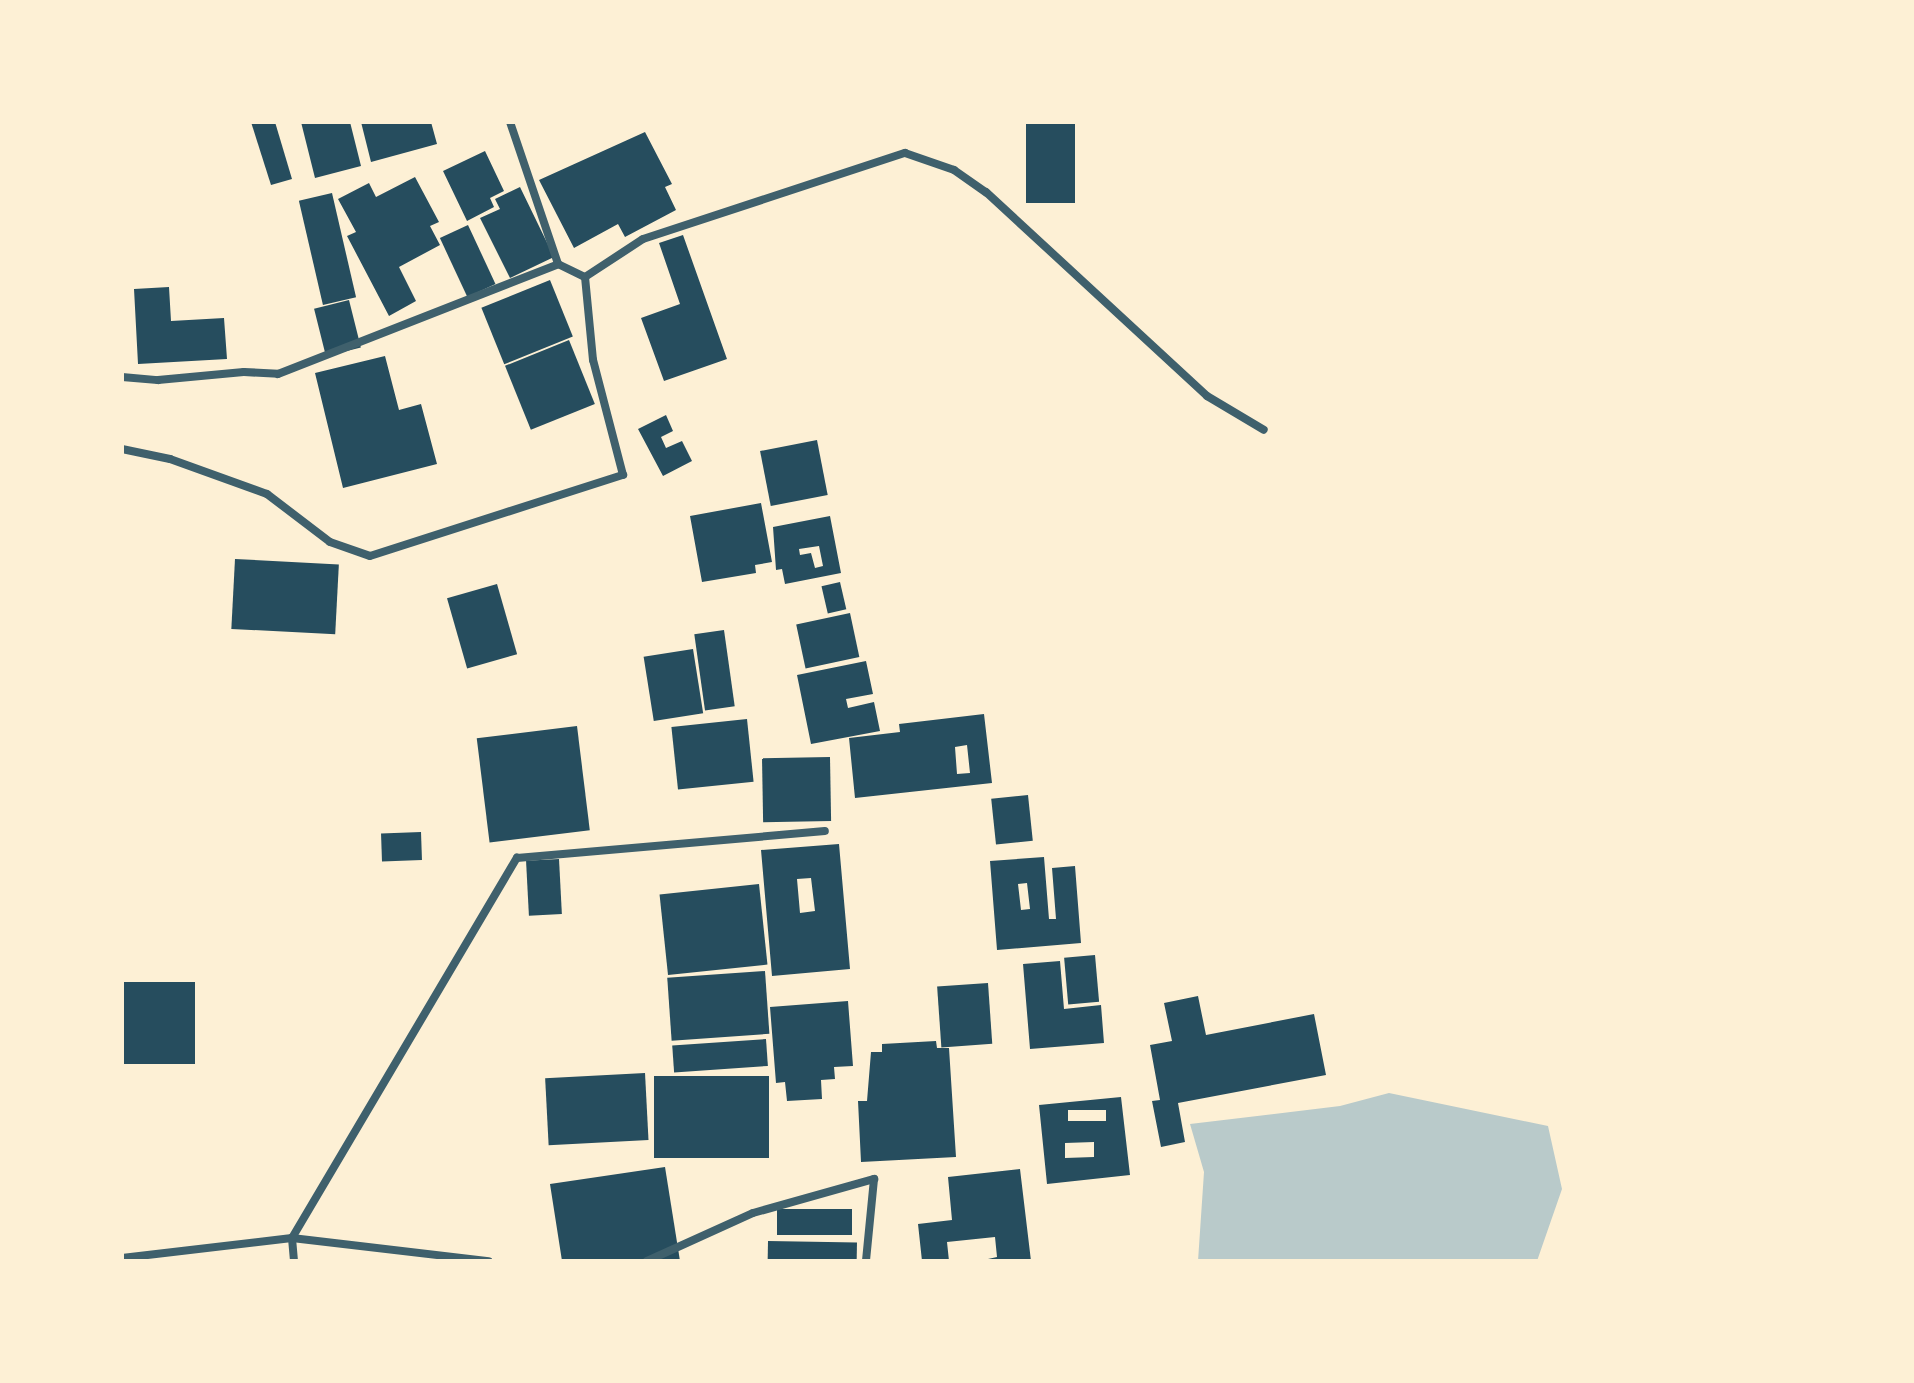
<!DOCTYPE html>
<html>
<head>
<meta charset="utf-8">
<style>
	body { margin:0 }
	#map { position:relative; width:1914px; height:1383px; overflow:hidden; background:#fdf0d5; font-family:"DejaVu Sans",sans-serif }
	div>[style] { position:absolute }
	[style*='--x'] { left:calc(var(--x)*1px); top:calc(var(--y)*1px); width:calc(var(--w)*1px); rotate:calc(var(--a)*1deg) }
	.green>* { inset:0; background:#b9caca }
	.building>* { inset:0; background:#264d5e; transform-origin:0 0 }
	.minor>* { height:8px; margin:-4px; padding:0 4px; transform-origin:4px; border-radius:4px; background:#3f606c }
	span { translate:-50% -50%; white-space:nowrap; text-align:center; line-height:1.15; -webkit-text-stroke:6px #fdf0d5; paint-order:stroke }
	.frame { position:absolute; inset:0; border:124px solid #fdf0d5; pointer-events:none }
</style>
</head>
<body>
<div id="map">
	<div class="green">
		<div style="clip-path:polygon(1389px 1093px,1548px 1126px,1562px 1189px,1537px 1261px,1198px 1261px,1204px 1172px,1190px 1124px,1340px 1106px)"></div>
	</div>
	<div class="building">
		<div style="clip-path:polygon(251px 122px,275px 122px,292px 179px,271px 185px)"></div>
		<div style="clip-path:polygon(301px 122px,350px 122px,361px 166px,315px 178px)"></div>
		<div style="clip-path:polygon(361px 122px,431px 122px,437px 144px,371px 162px)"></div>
		<div style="left:1026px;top:122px;width:49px;height:81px"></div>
		<div style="clip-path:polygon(645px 132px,672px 184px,665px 187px,676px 210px,625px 237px,618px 224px,574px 248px,539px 180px)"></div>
		<div style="clip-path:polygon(485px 151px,504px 191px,490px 198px,494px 207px,467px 221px,443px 171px)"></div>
		<div style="clip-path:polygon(415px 177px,439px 222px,430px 226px,440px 245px,399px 267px,416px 301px,389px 316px,347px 236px,356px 232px,338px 199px,369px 183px,376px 197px)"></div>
		<div style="clip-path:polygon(520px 187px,554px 257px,510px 278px,480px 218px,500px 209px,495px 199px)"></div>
		<div style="left:332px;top:193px;width:107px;height:34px;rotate:77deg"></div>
		<div style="left:468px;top:225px;width:65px;height:31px;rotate:65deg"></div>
		<div style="clip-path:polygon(683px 235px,727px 359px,664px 381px,641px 318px,680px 304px,659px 243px)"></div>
		<div style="left:550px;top:280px;width:61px;height:74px;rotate:68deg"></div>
		<div style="clip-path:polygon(169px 287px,171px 321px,224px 318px,227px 359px,138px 364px,134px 289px)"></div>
		<div style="left:349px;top:300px;width:49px;height:36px;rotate:76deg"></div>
		<div style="left:569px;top:340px;width:69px;height:69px;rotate:68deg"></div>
		<div style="clip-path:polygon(385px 356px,399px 410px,421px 404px,437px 464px,343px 488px,315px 373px)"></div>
		<div style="clip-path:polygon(666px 415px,673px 431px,661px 437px,666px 448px,682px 441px,692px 461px,663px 476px,638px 429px)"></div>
		<div style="left:817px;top:440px;width:56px;height:58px;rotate:79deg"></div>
		<div style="clip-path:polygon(761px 503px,772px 562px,755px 565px,756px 573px,702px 582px,690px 516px)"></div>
		<div style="clip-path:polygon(evenodd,830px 516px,841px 573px,785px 584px,782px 569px,776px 570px,773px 527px,830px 516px,819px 546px,823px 566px,815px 568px,811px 553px,800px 555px,799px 549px,819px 546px)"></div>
		<div style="left:235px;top:559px;width:104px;height:70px;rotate:3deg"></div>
		<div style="left:840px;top:582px;width:28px;height:19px;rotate:77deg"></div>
		<div style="left:497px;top:584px;width:73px;height:52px;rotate:74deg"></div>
		<div style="left:850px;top:613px;width:45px;height:55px;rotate:78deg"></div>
		<div style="left:724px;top:630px;width:77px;height:30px;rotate:82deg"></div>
		<div style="left:693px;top:649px;width:65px;height:50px;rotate:81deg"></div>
		<div style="clip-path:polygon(866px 661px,873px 694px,846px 699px,848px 708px,874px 702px,880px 731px,811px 744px,797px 675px)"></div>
		<div style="clip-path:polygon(evenodd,984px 714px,992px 783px,855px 798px,849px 738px,900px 732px,899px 724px,984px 714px,967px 745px,970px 773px,957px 774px,955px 747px,967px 745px)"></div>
		<div style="left:747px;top:719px;width:63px;height:76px;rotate:84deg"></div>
		<div style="left:577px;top:726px;width:105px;height:101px;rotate:83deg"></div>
		<div style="left:830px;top:757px;width:64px;height:68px;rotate:89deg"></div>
		<div style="left:1028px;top:795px;width:46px;height:37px;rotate:84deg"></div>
		<div style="left:421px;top:832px;width:28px;height:40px;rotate:88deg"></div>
		<div style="clip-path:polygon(evenodd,839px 844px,850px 969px,772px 976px,761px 850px,839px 844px,811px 878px,815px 911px,800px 913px,797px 879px,811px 878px)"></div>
		<div style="clip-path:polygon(evenodd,1044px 857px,1049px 919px,1056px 919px,1052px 868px,1075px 866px,1081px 943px,997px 950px,990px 861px,1044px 857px,1027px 883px,1030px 909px,1021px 910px,1018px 884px,1027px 883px)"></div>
		<div style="left:559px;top:859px;width:55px;height:33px;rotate:87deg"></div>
		<div style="left:759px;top:884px;width:81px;height:100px;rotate:84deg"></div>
		<div style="left:1095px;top:955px;width:47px;height:31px;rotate:85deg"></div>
		<div style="clip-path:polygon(1060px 961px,1064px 1009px,1101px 1005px,1104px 1043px,1030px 1049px,1023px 964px)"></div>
		<div style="left:765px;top:971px;width:63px;height:98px;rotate:86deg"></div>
		<div style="left:195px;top:982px;width:82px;height:73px;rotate:90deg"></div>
		<div style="left:988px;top:983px;width:61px;height:51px;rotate:86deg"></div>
		<div style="clip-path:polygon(1198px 996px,1206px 1035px,1314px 1014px,1326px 1075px,1178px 1103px,1185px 1142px,1161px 1147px,1152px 1101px,1160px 1100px,1150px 1045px,1172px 1041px,1164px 1003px)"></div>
		<div style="clip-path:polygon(848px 1001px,853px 1066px,834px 1067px,835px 1079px,821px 1080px,822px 1099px,787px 1101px,785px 1082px,776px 1083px,770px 1007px)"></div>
		<div style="left:766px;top:1039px;width:27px;height:94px;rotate:86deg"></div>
		<div style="clip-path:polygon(936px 1041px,937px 1048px,949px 1048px,956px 1157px,861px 1162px,858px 1101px,867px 1101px,871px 1052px,882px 1052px,882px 1044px)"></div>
		<div style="left:645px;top:1073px;width:67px;height:100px;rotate:87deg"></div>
		<div style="left:654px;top:1076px;width:115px;height:82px"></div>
		<div style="clip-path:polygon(evenodd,1121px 1097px,1130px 1175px,1047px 1184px,1039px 1105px,1121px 1097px,1068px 1110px,1106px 1110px,1106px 1121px,1068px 1121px,1068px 1110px,1121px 1097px,1094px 1142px,1094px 1157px,1065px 1158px,1065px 1143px,1094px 1142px)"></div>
		<div style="clip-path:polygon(665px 1167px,680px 1261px,562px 1261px,550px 1184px)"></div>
		<div style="clip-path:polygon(1020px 1169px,1031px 1261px,979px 1261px,997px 1257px,995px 1237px,947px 1242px,949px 1261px,922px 1261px,918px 1224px,952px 1220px,948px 1177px)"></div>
		<div style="left:777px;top:1209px;width:75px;height:26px"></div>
		<div style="left:768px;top:1241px;width:89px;height:20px;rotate:1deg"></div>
	</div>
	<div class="minor">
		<div style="--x:510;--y:122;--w:150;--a:71.3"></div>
		<div style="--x:558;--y:264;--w:30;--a:26"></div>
		<div style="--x:122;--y:377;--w:36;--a:5"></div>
		<div style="--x:158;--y:380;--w:86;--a:-5.3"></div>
		<div style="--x:244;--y:372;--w:34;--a:3"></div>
		<div style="--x:278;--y:374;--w:301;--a:-21.4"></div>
		<div style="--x:122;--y:449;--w:49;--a:11.8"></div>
		<div style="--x:170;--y:459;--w:103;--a:19.8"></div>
		<div style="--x:267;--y:494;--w:79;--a:37.3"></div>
		<div style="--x:330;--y:542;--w:42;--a:19.3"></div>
		<div style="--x:370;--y:556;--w:266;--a:-17.8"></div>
		<div style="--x:623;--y:475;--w:119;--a:-104.6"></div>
		<div style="--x:593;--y:360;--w:83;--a:-95.5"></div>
		<div style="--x:585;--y:277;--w:69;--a:-33.2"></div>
		<div style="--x:643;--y:239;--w:276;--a:-18.2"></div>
		<div style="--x:905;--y:153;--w:52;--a:19.1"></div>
		<div style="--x:954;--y:170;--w:39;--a:35"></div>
		<div style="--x:986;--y:192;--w:301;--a:42.7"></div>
		<div style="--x:1207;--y:396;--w:66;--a:30.8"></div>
		<div style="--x:122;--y:1258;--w:171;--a:-6.7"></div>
		<div style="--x:292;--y:1238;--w:198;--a:6.7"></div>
		<div style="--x:294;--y:1261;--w:23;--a:-95"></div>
		<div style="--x:292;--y:1238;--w:442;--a:-59.4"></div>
		<div style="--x:517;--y:858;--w:309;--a:-5"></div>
		<div style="--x:647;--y:1261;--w:116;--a:-24.4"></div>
		<div style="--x:753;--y:1213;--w:126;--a:-15.7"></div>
		<div style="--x:874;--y:1179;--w:82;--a:95.6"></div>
	</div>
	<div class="frame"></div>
</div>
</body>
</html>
